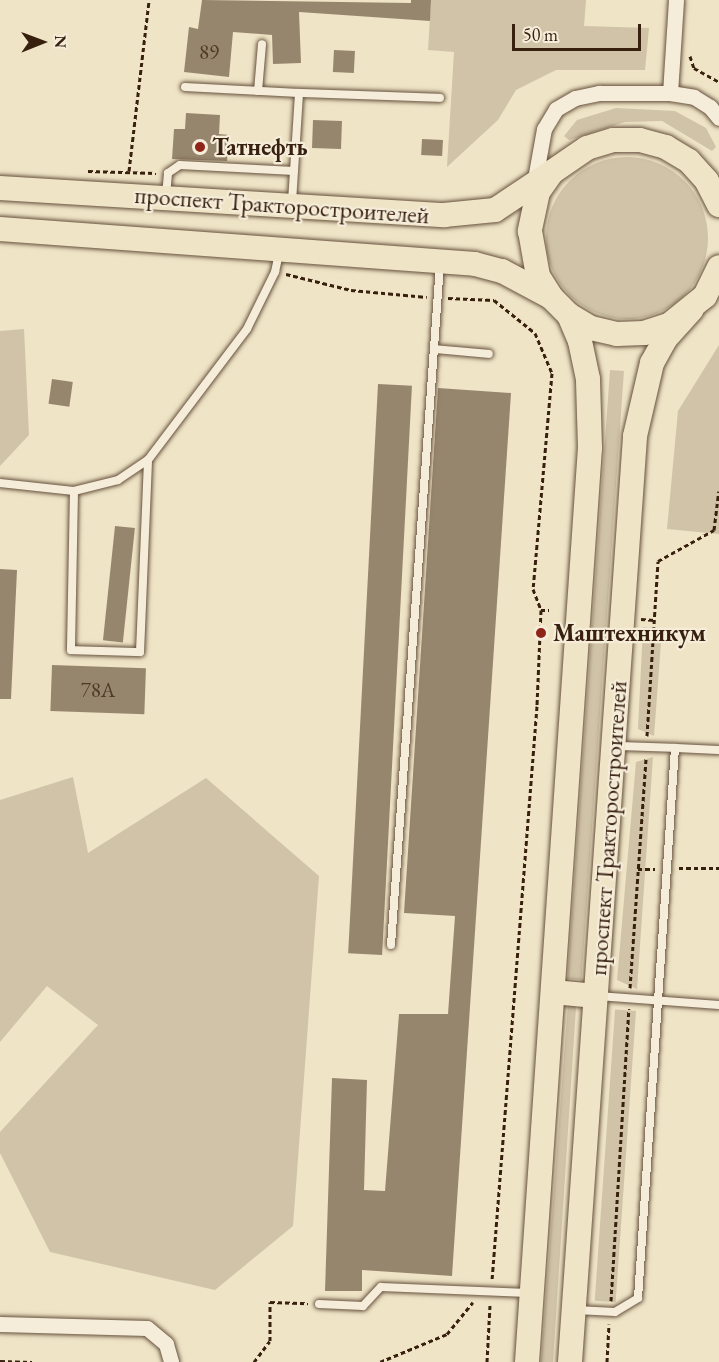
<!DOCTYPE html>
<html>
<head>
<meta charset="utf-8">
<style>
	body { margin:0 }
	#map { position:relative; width:719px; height:1362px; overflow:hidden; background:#efe4c6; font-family:"EB Garamond",serif }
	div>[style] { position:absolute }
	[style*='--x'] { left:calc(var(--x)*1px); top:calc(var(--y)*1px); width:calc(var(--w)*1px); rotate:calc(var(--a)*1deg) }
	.green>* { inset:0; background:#d0c3a7; transform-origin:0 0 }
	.round { border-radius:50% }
	.building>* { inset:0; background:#97866e; transform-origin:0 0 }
	.path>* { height:3px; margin-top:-1.5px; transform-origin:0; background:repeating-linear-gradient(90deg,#38200f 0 4.5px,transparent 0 7.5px) }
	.roads { filter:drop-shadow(0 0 2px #66513d) drop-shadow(0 0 2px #66513d) }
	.service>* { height:8px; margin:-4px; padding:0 4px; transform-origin:4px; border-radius:4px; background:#f5edda }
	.minor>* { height:15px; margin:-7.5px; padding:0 7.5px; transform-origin:7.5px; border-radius:7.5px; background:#f5edda }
	.primary>* { height:24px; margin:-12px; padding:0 12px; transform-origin:12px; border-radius:12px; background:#efe4c6 }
	.dots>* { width:16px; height:16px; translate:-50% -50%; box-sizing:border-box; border:3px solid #f5edda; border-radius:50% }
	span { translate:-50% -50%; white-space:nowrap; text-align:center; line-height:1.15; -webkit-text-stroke:4.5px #f5edda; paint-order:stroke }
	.number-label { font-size:21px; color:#503a27 }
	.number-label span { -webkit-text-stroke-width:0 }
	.poi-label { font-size:24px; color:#38200f; font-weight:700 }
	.left { translate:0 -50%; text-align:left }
	.street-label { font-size:24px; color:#38200f }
	.north { position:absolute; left:12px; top:12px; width:60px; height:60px; -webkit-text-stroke:4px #f5edda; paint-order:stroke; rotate:89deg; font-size:16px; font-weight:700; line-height:24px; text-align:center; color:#38200f }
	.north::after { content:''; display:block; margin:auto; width:21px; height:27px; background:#38200f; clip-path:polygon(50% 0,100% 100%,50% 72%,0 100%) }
	.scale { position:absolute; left:512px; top:24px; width:129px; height:27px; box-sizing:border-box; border:3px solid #38200f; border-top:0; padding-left:8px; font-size:18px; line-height:21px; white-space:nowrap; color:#38200f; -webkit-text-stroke:4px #f5edda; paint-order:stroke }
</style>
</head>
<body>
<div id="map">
	<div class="green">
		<div style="clip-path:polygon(431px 0,586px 0,584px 26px,649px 28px,645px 70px,556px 70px,516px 90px,498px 120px,447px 167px,454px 52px,428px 50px)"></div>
		<div style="clip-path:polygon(616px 108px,675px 111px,706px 128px,716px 147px,712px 151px,662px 121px,625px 122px,569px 140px,564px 136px,577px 120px)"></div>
		<div class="round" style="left:546px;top:157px;width:162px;height:162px"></div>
		<div style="clip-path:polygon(24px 329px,29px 435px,0 466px,0 331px)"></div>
		<div style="clip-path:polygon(719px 345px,719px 534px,667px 529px,678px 411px)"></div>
		<div style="left:610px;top:370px;width:14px;height:610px;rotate:4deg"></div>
		<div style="clip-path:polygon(643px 627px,662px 629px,654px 736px,638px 729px)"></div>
		<div style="clip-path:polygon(653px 757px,637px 989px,617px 980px,636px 762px)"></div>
		<div style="clip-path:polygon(73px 777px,88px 853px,206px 778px,319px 876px,293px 1226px,215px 1290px,50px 1252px,0 1153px,0 1132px,98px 1025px,47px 986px,0 1042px,0 800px)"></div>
		<div style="clip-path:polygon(568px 1004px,576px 1007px,553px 1362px,541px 1362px)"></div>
		<div style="left:636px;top:1011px;width:292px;height:21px;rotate:94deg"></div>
	</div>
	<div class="building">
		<div style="clip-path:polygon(202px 0,411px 3px,411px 0,431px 0,430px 21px,299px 12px,301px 63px,273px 64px,272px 35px,233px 32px,229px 77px,184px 72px,189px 27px,198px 29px)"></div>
		<div style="left:334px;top:50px;width:21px;height:22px;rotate:3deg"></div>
		<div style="clip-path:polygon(186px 113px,220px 115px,219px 134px,229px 135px,227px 161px,172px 159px,174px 129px,185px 129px)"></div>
		<div style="left:313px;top:120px;width:29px;height:28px;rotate:2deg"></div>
		<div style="left:422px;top:139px;width:21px;height:16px;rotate:3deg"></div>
		<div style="left:52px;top:379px;width:21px;height:25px;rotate:8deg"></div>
		<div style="left:378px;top:384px;width:34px;height:570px;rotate:3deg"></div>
		<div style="clip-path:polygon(438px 388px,511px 393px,452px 1276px,362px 1270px,362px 1291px,325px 1291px,332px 1078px,367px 1080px,364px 1190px,385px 1191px,399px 1014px,448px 1014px,455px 916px,404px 913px)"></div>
		<div style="left:115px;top:526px;width:20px;height:115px;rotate:6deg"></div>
		<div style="clip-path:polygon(0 569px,17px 570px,11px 699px,0 699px)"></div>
		<div style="left:52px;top:665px;width:94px;height:46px;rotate:2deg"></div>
	</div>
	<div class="path">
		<div style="--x:690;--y:56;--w:13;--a:72"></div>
		<div style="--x:694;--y:68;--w:29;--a:29"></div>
		<div style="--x:88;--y:171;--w:68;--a:1.7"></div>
		<div style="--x:129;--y:171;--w:172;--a:-83.3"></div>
		<div style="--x:286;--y:274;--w:67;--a:13.8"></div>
		<div style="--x:351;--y:290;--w:76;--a:5.3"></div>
		<div style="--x:448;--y:298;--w:46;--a:2.5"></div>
		<div style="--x:494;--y:300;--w:53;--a:38.8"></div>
		<div style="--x:535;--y:333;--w:43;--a:67"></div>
		<div style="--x:552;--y:373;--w:217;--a:95"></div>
		<div style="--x:533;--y:589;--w:22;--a:69"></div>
		<div style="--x:541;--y:610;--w:96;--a:92.4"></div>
		<div style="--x:537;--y:706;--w:576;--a:94.48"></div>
		<div style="--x:541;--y:610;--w:8;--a:0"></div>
		<div style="--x:641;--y:619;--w:13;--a:4"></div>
		<div style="--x:647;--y:736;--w:175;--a:-86.4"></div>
		<div style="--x:658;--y:561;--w:64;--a:-29"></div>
		<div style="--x:714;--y:530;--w:39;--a:-83"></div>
		<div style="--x:679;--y:868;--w:40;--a:0"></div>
		<div style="--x:638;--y:869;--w:17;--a:0"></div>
		<div style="--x:630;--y:988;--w:231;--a:-86"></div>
		<div style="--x:611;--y:1301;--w:293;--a:-86.5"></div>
		<div style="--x:0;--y:1361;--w:32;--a:2"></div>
		<div style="--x:254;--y:1362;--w:26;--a:-53"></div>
		<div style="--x:270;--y:1341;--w:39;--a:-90"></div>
		<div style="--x:270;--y:1302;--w:38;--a:2"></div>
		<div style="--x:380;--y:1362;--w:73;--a:-22.7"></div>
		<div style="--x:447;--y:1334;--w:41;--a:-50.9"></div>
		<div style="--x:487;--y:1362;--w:58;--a:-87"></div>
		<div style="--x:607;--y:1362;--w:38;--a:-87"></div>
	</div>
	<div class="roads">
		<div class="service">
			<div style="--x:185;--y:87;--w:114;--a:3"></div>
			<div style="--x:258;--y:91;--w:47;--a:-85.1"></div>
			<div style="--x:166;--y:196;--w:23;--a:-85"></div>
			<div style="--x:168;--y:173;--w:14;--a:-34"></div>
			<div style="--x:180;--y:165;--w:114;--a:3"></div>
			<div style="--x:292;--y:202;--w:109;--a:-86.3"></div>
			<div style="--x:299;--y:93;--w:141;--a:2"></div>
			<div style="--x:434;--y:349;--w:55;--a:5.2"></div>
			<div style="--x:0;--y:483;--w:74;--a:6.2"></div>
			<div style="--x:74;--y:491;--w:45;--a:-14"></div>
			<div style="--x:118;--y:480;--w:36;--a:-34"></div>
			<div style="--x:148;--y:460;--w:164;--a:-52.9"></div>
			<div style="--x:247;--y:329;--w:64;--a:-63.8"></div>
			<div style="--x:275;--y:272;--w:19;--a:-78"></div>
			<div style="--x:74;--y:491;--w:159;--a:91.1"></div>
			<div style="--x:71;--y:650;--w:69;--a:1.7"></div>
			<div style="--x:140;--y:652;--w:192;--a:-87.6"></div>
			<div style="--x:616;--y:746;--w:59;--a:1.9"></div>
			<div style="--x:391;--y:945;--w:682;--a:-85.88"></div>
			<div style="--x:598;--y:996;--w:121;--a:4.3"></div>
			<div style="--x:319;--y:1304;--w:44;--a:2.6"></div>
			<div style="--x:363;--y:1306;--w:26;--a:-47"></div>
			<div style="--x:381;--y:1287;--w:147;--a:2.3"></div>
			<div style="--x:576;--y:1310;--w:39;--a:3"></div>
			<div style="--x:615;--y:1312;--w:27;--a:-31"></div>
			<div style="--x:638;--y:1298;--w:551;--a:-86.15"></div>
			<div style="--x:675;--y:748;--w:44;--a:2.6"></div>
		</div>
		<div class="minor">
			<div style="--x:670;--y:93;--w:93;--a:-86.3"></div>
			<div style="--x:533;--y:190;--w:62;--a:-79.8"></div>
			<div style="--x:544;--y:129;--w:23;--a:-59"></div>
			<div style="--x:556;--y:109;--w:22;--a:-30"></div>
			<div style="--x:575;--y:98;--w:25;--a:-12"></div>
			<div style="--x:599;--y:93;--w:71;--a:0"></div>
			<div style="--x:670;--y:93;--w:24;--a:9"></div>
			<div style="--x:694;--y:97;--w:19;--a:32"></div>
			<div style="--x:710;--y:107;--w:14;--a:51"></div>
			<div style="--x:0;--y:1324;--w:147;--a:1.6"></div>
			<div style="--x:147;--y:1328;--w:25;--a:40"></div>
			<div style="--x:166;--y:1344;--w:19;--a:74"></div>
		</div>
		<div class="primary">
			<div style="--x:0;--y:188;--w:445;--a:3.5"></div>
			<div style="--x:444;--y:215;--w:51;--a:-5.6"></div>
			<div style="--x:495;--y:210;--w:69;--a:-33.7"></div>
			<div style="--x:719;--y:205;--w:27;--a:-117"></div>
			<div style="--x:707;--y:181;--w:27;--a:-132"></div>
			<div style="--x:689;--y:161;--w:27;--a:-149"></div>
			<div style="--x:666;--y:147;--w:27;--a:-165"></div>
			<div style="--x:640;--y:140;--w:27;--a:180"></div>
			<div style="--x:613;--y:140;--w:27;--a:163"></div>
			<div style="--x:587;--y:148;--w:42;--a:145.6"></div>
			<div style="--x:552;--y:172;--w:24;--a:125"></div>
			<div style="--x:538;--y:192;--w:40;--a:102"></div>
			<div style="--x:530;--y:231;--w:46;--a:79.9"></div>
			<div style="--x:538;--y:276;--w:25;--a:58"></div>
			<div style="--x:551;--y:297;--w:25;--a:45"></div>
			<div style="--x:569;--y:315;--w:26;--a:31"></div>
			<div style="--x:591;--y:328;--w:27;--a:13"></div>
			<div style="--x:617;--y:334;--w:27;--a:-2"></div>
			<div style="--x:644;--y:333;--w:26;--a:-18"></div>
			<div style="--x:669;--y:325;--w:46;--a:-38.9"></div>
			<div style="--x:705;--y:296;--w:32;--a:-64"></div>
			<div style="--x:0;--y:229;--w:476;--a:4.2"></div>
			<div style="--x:475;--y:264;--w:28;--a:15"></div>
			<div style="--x:502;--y:271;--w:55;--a:28"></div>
			<div style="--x:553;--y:992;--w:43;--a:5.3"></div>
			<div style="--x:527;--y:1362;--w:916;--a:-86.06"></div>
			<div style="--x:590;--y:448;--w:69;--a:-91.7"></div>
			<div style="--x:588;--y:379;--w:39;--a:-102"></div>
			<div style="--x:580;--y:341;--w:28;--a:-113"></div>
			<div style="--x:570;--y:1362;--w:928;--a:-85.98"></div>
			<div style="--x:635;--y:436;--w:75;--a:-76.9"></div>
			<div style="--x:652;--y:363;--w:29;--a:-61"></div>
			<div style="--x:666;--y:338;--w:38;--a:-48"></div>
		</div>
	</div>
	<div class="dots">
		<div style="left:200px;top:147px;background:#8f2418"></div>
		<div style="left:541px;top:633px;background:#8f2418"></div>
	</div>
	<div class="number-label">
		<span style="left:209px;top:52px">89</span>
		<span style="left:98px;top:690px">78А</span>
	</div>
	<div class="poi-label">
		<span class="left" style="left:212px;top:147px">Татнефть</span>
		<span class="left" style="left:553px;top:633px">Маштехникум</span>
	</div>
	<div class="street-label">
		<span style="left:282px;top:205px;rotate:4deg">проспект Тракторостроителей</span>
		<span style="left:608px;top:828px;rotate:-86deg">проспект Тракторостроителей</span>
	</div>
	<div class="north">N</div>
	<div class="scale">50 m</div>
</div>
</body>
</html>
